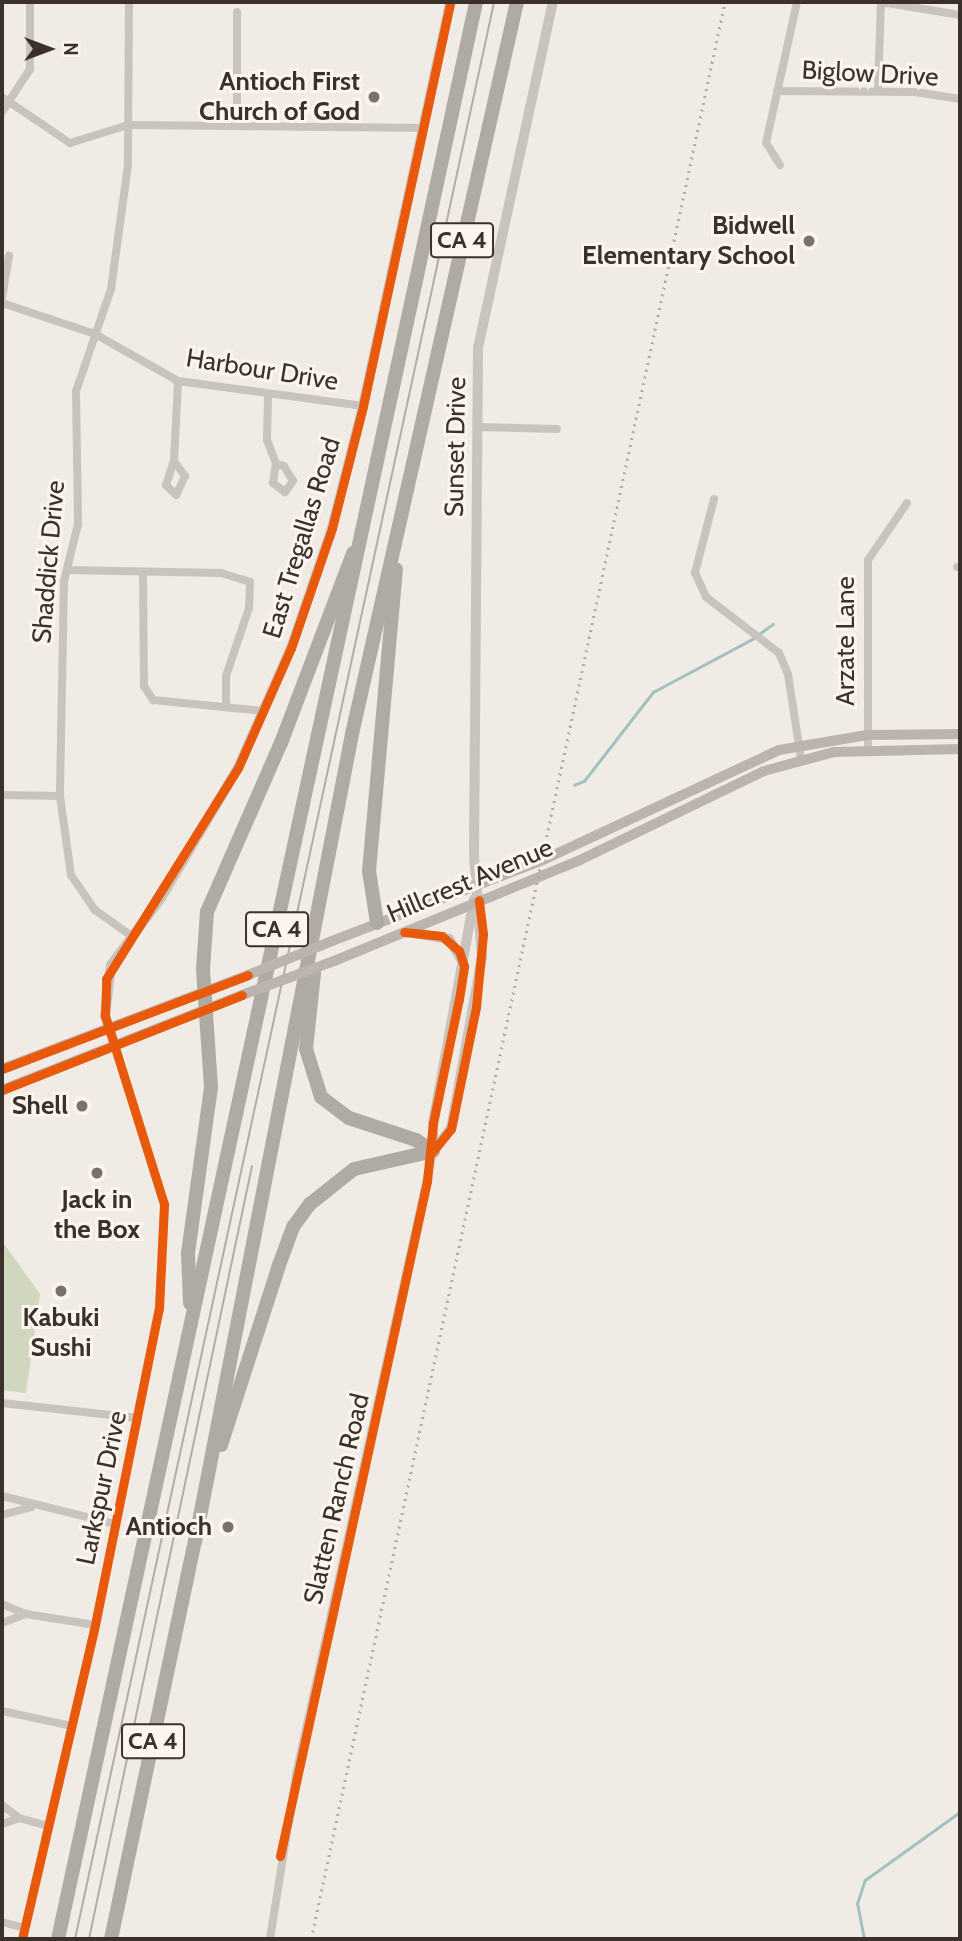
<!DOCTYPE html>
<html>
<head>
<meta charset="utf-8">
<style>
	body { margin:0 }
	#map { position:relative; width:962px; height:1941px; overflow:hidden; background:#f0ebe5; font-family:Cabin,sans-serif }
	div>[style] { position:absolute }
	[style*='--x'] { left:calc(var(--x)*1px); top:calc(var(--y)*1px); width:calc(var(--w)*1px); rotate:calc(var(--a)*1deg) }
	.green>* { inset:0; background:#d1d6bf }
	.stream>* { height:2.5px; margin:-1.25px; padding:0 1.25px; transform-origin:1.25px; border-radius:1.25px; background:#a1c2c1 }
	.minor>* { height:8px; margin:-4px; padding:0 4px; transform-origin:4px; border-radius:4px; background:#c9c3be }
	.tertiary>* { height:10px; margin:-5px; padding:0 5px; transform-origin:5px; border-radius:5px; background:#c9c3be }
	.secondary>* { height:10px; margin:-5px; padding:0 5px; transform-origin:5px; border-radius:5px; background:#bab3ae }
	.motorway>* { height:14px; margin:-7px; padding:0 7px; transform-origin:7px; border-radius:7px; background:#afaaa4 }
	.tram>* { height:2px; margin:-1px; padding:0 1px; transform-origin:1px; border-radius:1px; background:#b1aca8 }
	.rail>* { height:2.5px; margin-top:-1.25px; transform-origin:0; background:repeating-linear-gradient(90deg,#b1aca8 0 2px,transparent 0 7px) }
	.secondary-bridge>* { height:10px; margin:-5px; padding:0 5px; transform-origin:5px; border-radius:5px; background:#bab3ae }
	.cycleway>* { height:9px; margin:-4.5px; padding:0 4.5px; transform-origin:4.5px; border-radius:4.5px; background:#e8590c }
	.dots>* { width:19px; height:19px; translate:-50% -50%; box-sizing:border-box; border:4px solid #fbf5ee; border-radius:50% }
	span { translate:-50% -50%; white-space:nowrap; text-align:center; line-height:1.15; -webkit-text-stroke:6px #fbf5ee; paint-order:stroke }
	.shield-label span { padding:2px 5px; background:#fbf5ee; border:2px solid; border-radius:5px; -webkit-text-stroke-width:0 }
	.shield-label { font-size:24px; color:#3b302b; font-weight:700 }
	.street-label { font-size:26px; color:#3b302b }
	.poi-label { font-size:26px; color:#3b302b; font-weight:700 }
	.right { translate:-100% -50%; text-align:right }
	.frame { position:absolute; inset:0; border:4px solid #3b302b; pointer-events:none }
	.north { position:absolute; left:14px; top:14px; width:70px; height:70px; -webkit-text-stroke:5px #fbf5ee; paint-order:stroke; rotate:90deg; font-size:19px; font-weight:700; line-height:28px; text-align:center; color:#3b302b }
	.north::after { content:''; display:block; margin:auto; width:24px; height:32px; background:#3b302b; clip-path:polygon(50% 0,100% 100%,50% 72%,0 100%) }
</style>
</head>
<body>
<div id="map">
	<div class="green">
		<div style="clip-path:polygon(2px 1241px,40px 1294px,26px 1393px,2px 1390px)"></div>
	</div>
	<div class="stream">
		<div style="--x:759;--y:634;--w:17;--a:-36"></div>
		<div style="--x:574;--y:785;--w:11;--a:-22"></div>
		<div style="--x:584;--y:781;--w:113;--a:-52.2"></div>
		<div style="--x:653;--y:692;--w:115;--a:-28.1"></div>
		<div style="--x:960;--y:1711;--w:14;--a:90"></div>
		<div style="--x:864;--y:1939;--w:36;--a:-101"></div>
		<div style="--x:857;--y:1904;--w:25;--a:-72"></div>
		<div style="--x:865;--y:1880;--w:117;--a:-35.6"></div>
	</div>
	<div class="minor">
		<div style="--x:129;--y:2;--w:163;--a:90.4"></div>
		<div style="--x:128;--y:165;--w:125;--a:97.8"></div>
		<div style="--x:111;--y:289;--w:108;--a:108.9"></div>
		<div style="--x:76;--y:391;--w:133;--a:89.1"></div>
		<div style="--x:78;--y:524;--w:59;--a:103.8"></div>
		<div style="--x:64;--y:581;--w:215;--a:91.1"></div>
		<div style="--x:60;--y:796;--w:80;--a:82.1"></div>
		<div style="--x:71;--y:875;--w:42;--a:55.6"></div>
		<div style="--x:95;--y:910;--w:47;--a:35.4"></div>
		<div style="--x:881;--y:2;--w:80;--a:9.3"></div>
		<div style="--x:777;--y:91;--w:138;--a:0.4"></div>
		<div style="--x:915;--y:92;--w:46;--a:8.8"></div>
		<div style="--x:878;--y:91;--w:89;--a:-88.1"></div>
		<div style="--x:2;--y:97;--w:82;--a:34.1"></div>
		<div style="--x:70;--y:143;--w:61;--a:-17.2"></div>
		<div style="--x:128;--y:125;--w:295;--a:0.6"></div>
		<div style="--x:2;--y:112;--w:51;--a:-56.9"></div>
		<div style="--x:30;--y:69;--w:67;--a:-90"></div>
		<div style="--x:237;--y:125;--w:113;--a:-90"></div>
		<div style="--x:780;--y:165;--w:26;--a:-122"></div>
		<div style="--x:766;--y:143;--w:144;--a:-77.6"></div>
		<div style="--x:2;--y:298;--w:43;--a:-80.5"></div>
		<div style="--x:2;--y:303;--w:98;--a:18.4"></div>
		<div style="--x:95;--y:334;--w:95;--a:29.5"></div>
		<div style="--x:178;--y:381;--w:187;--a:7.7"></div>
		<div style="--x:268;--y:395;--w:45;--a:91.3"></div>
		<div style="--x:267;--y:440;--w:26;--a:69"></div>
		<div style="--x:276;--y:464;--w:8;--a:14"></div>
		<div style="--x:284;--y:466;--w:17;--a:59"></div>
		<div style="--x:293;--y:481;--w:14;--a:126"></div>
		<div style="--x:285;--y:492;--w:15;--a:-143"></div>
		<div style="--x:273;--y:483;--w:19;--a:-81"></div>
		<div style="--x:477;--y:427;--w:80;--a:1.4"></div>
		<div style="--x:174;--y:461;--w:19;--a:54"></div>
		<div style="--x:185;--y:476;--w:21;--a:115"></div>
		<div style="--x:176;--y:495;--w:14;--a:-135"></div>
		<div style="--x:166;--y:485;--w:25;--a:-72"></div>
		<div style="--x:174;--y:461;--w:80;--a:-87.1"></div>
		<div style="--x:714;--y:499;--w:76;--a:104.4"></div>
		<div style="--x:695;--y:573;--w:26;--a:65"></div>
		<div style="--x:706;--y:597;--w:92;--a:37.5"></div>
		<div style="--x:779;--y:653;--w:23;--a:67"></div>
		<div style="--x:788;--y:674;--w:86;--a:81.3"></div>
		<div style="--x:957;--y:567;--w:3;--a:0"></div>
		<div style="--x:67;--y:570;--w:154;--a:1.1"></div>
		<div style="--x:221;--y:573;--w:30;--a:17"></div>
		<div style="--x:250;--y:582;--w:26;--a:92"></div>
		<div style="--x:249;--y:608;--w:72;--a:108.7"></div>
		<div style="--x:226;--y:676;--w:29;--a:90"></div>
		<div style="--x:143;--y:575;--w:111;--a:89.5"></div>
		<div style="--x:144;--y:686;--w:17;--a:57"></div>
		<div style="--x:153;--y:700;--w:112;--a:5.7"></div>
		<div style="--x:868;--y:749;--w:189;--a:-90"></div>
		<div style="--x:868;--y:560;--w:69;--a:-55.6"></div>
		<div style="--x:2;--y:795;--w:58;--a:1"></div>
		<div style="--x:2;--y:1403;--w:137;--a:6.3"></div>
		<div style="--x:2;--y:1496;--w:116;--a:13.9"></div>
		<div style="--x:2;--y:1515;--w:30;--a:-15"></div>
		<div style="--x:2;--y:1604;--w:26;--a:23"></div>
		<div style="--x:26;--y:1614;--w:70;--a:9.1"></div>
		<div style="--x:2;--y:1623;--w:26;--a:-21"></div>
		<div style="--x:2;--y:1711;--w:72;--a:12.1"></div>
		<div style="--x:2;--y:1805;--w:21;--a:37"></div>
		<div style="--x:19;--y:1818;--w:31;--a:15"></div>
		<div style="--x:2;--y:1824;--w:18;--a:-19"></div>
		<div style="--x:2;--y:1922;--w:23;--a:15"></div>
		<div style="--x:22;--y:1939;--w:322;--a:-76.9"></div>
		<div style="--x:95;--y:1625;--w:323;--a:-78.6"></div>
		<div style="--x:159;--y:1308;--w:104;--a:-87.2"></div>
		<div style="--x:164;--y:1204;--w:166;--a:-107.1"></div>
		<div style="--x:270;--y:1939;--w:167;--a:-81"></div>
		<div style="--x:296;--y:1774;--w:638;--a:-77.6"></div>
	</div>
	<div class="tertiary">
		<div style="--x:409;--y:932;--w:41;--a:9.9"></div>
		<div style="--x:449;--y:939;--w:27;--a:59"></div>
		<div style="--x:115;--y:1045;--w:31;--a:-109"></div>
		<div style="--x:105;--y:1016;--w:51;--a:-83.3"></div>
		<div style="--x:111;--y:965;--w:84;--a:-53.3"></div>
		<div style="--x:161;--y:898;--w:151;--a:-59.4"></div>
		<div style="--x:238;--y:768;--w:131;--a:-66.2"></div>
		<div style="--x:291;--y:648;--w:127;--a:-71.1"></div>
		<div style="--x:332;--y:528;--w:126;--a:-75.7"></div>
		<div style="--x:363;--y:406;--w:413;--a:-77.8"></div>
		<div style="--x:433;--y:1151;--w:28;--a:-51"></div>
		<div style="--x:451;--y:1129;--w:175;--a:-79.8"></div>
		<div style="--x:482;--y:957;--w:102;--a:-94.5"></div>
		<div style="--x:474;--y:855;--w:507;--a:-89.55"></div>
		<div style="--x:478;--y:348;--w:354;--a:-77.8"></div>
		<div style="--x:433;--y:1151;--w:28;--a:-90"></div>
		<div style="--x:433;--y:1123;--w:228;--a:-79.6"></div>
	</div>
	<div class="secondary">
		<div style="--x:332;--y:941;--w:226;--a:-21"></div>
		<div style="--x:543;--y:860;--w:260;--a:-25"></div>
		<div style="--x:779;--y:750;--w:89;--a:-9.7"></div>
		<div style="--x:867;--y:735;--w:93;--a:-0.6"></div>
		<div style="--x:334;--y:961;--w:266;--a:-22.3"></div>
		<div style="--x:580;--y:860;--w:204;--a:-25.8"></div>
		<div style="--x:764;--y:771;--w:73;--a:-15.2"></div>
		<div style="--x:834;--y:752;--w:126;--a:-1.4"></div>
		<div style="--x:2;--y:1069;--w:263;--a:-20.9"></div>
		<div style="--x:2;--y:1090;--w:258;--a:-21.6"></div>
	</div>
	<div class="motorway">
		<div style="--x:377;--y:923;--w:53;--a:-98.7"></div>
		<div style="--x:369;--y:871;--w:303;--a:-84.9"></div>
		<div style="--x:314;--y:973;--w:76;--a:96"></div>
		<div style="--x:306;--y:1049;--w:50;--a:72.6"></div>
		<div style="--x:321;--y:1097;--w:35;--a:37"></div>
		<div style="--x:349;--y:1118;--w:71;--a:18.2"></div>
		<div style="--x:416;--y:1140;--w:20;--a:33"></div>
		<div style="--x:190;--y:1303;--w:50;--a:-92.3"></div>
		<div style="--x:188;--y:1253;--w:168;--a:-82.1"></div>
		<div style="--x:211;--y:1087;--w:118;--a:-93.9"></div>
		<div style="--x:203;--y:969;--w:57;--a:-86"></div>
		<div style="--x:207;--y:912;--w:184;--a:-66.4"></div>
		<div style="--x:281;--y:743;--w:203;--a:-69.2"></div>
		<div style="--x:221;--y:1445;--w:186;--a:-72.1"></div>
		<div style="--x:278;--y:1268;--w:44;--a:-69.9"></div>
		<div style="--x:293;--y:1227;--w:29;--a:-54"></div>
		<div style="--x:310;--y:1204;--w:56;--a:-38.5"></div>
		<div style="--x:354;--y:1169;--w:81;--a:-12.8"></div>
		<div style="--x:58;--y:1939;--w:1982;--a:-77.82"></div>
		<div style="--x:111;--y:1939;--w:406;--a:-78.1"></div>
		<div style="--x:195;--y:1542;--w:823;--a:-79"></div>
		<div style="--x:352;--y:734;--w:750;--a:-77.3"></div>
	</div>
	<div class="tram">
		<div style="--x:75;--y:1939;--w:1982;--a:-77.79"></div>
		<div style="--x:89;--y:1939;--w:790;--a:-78.09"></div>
	</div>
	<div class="rail">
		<div style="--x:311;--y:1939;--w:1981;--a:-77.94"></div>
	</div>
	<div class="secondary-bridge">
		<div style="--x:248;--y:975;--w:91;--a:-22"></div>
		<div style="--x:242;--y:995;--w:98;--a:-20.3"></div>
	</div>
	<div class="cycleway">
		<div style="--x:2;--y:1069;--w:263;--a:-20.9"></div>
		<div style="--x:2;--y:1090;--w:258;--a:-21.6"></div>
		<div style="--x:433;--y:1151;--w:28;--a:-51"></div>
		<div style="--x:451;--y:1129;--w:125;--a:-78.4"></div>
		<div style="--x:476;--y:1007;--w:73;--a:-84.5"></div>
		<div style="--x:483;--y:934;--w:34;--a:-97"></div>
		<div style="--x:280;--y:1856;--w:691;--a:-77.71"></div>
		<div style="--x:427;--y:1181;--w:58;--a:-84.1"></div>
		<div style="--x:433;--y:1123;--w:127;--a:-78.2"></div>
		<div style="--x:459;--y:999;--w:33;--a:-81"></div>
		<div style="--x:464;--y:966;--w:16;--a:-108"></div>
		<div style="--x:459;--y:951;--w:23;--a:-139"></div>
		<div style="--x:442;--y:936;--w:38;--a:-174"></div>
		<div style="--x:22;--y:1939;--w:322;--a:-76.9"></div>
		<div style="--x:95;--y:1625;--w:323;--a:-78.6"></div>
		<div style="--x:159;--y:1308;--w:104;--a:-87.2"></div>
		<div style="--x:164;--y:1204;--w:197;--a:-107.4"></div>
		<div style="--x:105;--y:1016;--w:37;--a:-88"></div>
		<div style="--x:106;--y:979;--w:249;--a:-58"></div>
		<div style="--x:238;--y:768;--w:131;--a:-66.2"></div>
		<div style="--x:291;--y:648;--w:127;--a:-71.1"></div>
		<div style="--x:332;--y:528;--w:126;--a:-75.7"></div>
		<div style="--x:363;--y:406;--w:413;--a:-77.8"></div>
	</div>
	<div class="dots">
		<div style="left:374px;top:97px;background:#7a716c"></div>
		<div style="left:809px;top:241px;background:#7a716c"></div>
		<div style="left:82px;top:1106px;background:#7a716c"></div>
		<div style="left:97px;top:1173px;background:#7a716c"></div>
		<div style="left:61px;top:1291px;background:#7a716c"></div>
		<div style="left:228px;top:1527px;background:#7a716c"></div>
	</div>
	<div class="shield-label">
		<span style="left:462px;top:240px">CA 4</span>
		<span style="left:277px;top:929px">CA 4</span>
		<span style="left:153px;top:1741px">CA 4</span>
	</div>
	<div class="street-label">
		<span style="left:870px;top:74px;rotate:3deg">Biglow Drive</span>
		<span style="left:262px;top:370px;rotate:9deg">Harbour Drive</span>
		<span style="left:456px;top:447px;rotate:-89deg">Sunset Drive</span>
		<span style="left:302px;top:538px;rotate:-73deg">East Tregallas Road</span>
		<span style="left:49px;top:562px;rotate:-85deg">Shaddick Drive</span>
		<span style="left:846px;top:641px;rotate:-90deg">Arzate Lane</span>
		<span style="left:470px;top:881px;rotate:-23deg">Hillcrest Avenue</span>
		<span style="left:102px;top:1488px;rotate:-78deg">Larkspur Drive</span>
		<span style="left:337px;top:1499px;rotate:-77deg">Slatten Ranch Road</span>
	</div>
	<div class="poi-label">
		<span class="right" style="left:360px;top:97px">Antioch First<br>Church of God</span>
		<span class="right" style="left:795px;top:241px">Bidwell<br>Elementary School</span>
		<span class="right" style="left:68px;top:1106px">Shell</span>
		<span style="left:97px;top:1215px">Jack in<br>the Box</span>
		<span style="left:61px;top:1333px">Kabuki<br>Sushi</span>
		<span class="right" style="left:212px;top:1527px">Antioch</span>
	</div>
	<div class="frame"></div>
	<div class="north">N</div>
</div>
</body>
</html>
